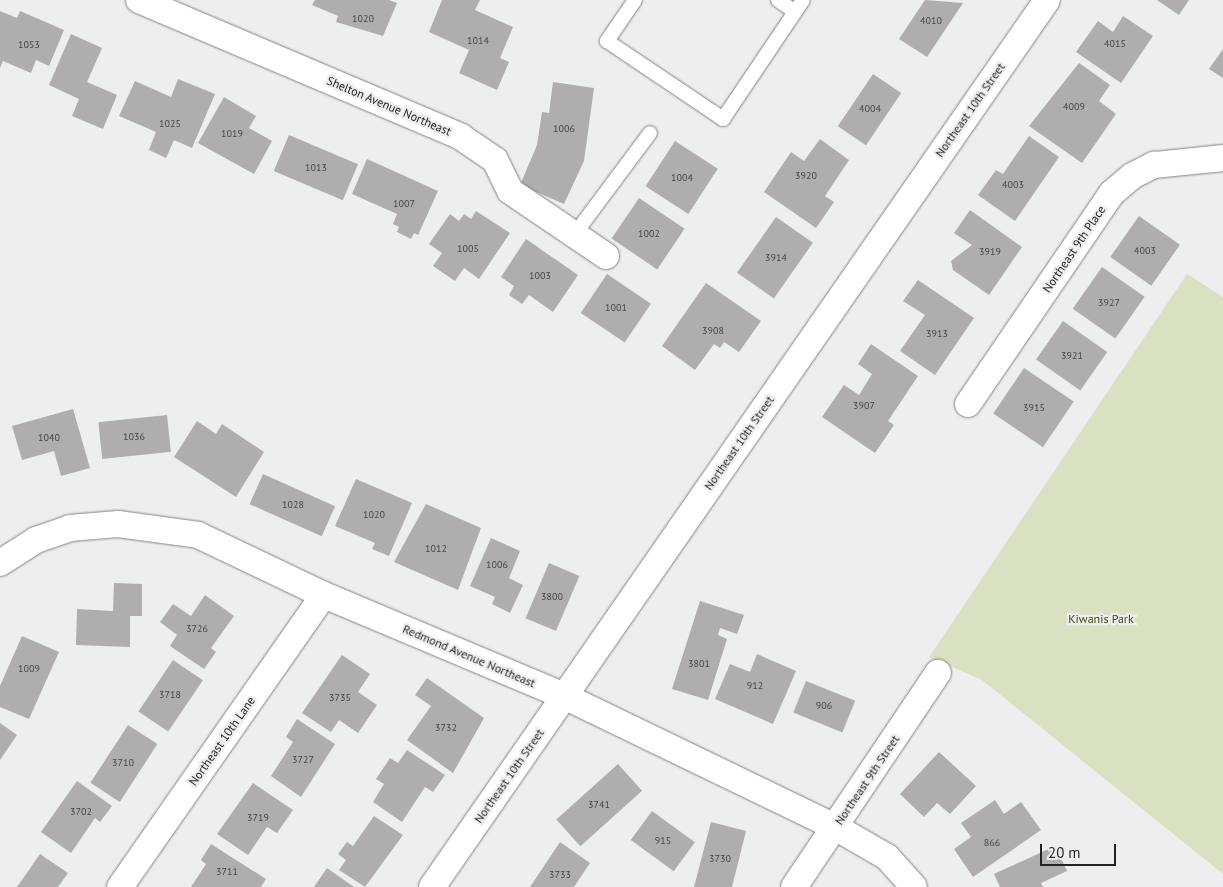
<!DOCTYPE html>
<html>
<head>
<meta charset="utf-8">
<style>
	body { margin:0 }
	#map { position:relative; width:1223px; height:887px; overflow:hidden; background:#edeef0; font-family:"PT Sans",sans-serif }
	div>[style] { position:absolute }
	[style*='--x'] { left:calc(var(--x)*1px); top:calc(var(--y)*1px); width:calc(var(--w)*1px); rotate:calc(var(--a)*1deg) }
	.green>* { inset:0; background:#d8e1c1 }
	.building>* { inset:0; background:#afadae; transform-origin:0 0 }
	.roads { filter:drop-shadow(0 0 1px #828384) drop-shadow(0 0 1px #828384) }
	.service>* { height:14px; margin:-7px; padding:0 7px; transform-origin:7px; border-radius:7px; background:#fff }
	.minor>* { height:26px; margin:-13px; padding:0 13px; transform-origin:13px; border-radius:13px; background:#fff }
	span { translate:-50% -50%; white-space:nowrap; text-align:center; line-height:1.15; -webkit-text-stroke:4.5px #edeef0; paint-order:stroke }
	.number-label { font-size:10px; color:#464646 }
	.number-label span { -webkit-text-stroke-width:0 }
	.street-label { font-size:12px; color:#232324 }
	.park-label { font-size:12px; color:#404a14 }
	.scale { position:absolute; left:1040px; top:844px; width:76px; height:22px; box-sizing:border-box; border:2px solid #232324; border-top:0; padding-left:6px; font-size:15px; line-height:18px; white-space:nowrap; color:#232324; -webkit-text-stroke:4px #edeef0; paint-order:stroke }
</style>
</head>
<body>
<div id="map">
	<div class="green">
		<div style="clip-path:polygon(1187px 274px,1223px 297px,1223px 874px,982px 680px,929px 657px)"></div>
	</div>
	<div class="building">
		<div style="clip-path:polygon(315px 0,389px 0,397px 3px,383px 36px,336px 22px,338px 16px,312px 5px)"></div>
		<div style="clip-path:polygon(442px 0,480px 0,475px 10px,513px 27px,500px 58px,509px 62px,497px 90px,459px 73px,469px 50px,429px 32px)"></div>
		<div style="clip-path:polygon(925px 0,963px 3px,927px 57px,899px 39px)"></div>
		<div style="clip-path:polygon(1157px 0,1189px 0,1179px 15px)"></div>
		<div style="clip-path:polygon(0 11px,17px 18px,20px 11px,64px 30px,49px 66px,36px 60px,31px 73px,3px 61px,0 68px)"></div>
		<div style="clip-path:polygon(1123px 16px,1153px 36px,1121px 83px,1076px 52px,1098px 21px,1113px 32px)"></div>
		<div style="clip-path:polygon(71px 34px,102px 48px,87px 82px,117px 95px,103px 129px,72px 116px,79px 99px,49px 85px)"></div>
		<div style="clip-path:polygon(1223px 49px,1223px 78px,1209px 69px)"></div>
		<div style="clip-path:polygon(1079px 63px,1110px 85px,1099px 101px,1116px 114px,1082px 163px,1029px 126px)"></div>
		<div style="left:873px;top:74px;width:34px;height:63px;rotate:34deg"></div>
		<div style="clip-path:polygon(178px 79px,215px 94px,192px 148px,174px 140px,166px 158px,149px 150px,156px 132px,119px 116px,135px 81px,171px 97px)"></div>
		<div style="clip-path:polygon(553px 82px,594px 88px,584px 161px,564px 204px,520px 185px,537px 145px,542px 112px,549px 113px)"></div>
		<div style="clip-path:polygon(224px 97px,256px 116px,249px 128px,272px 141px,254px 174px,198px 143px)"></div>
		<div style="left:289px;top:135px;width:75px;height:39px;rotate:23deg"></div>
		<div style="clip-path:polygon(1029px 136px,1059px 157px,1015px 221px,978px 195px,996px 170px,1003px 174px)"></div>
		<div style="clip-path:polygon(820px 139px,849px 160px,825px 196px,834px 202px,816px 228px,764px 192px,791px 152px,804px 161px)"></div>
		<div style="left:675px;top:141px;width:51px;height:54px;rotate:33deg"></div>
		<div style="clip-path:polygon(367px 159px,438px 191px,418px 235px,414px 233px,411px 239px,397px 232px,399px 227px,393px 224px,397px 214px,352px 194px)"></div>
		<div style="left:639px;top:198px;width:55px;height:49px;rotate:34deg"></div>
		<div style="clip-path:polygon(970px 210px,1022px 247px,989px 295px,953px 270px,951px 261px,972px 245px,954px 233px)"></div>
		<div style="clip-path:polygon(476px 211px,510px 233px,479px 279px,464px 268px,455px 281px,433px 266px,442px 253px,429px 244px,450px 214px,459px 221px,464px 214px,471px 219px)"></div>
		<div style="left:1139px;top:216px;width:50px;height:50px;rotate:35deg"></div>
		<div style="left:776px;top:217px;width:45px;height:68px;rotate:35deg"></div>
		<div style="clip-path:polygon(526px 239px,578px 275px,553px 312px,529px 295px,522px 304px,509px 295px,514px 286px,501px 277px)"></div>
		<div style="left:1102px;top:267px;width:52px;height:51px;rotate:35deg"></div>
		<div style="left:607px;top:274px;width:53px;height:47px;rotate:34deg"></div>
		<div style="clip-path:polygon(918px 280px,974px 318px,935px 375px,900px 351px,925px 315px,903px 301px)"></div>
		<div style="clip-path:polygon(706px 283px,761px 321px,739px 352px,724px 342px,720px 348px,714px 344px,695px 370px,662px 346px)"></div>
		<div style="left:1063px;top:321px;width:54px;height:47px;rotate:35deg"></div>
		<div style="clip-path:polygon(871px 344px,918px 376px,888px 421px,894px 425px,875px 453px,822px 417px,844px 385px,859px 395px,872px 374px,858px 364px)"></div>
		<div style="left:1024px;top:368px;width:60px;height:55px;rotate:34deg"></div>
		<div style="clip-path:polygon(73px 409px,90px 468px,61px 476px,54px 451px,22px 460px,12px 426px)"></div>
		<div style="left:167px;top:415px;width:37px;height:69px;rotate:84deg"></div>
		<div style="clip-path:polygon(197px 421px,216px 434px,222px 424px,264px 452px,236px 497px,174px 457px)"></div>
		<div style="left:263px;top:474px;width:79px;height:33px;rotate:24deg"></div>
		<div style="clip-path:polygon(356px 479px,412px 503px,389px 556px,372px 549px,375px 543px,335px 526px)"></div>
		<div style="clip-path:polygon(426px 504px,481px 528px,458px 590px,394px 562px)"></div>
		<div style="clip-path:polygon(491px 538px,520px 551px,509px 578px,523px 585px,510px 613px,492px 604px,495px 597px,470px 586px)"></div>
		<div style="left:549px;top:563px;width:33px;height:60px;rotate:23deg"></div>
		<div style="clip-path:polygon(114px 583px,142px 584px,142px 616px,130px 616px,130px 647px,76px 645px,77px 609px,113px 611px)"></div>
		<div style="clip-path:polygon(205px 595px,234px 616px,211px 648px,216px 652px,204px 669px,170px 646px,177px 635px,160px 622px,173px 604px,191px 616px)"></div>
		<div style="clip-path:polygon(700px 601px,744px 615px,737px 634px,720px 628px,718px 635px,727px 639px,708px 700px,672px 689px)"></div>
		<div style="clip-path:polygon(22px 636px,59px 652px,29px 719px,0 707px,0 686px)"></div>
		<div style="clip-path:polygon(757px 654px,796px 671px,773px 724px,715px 699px,730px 664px,750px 672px)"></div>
		<div style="clip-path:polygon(342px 655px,370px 674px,358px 692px,377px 705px,358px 733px,339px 720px,331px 732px,302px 713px)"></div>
		<div style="left:173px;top:660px;width:36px;height:62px;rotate:34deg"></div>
		<div style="clip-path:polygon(427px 678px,484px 718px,453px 773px,407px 740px,431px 706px,415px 695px)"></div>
		<div style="left:806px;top:681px;width:53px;height:34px;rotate:22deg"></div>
		<div style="clip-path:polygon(297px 719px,335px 744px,301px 797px,271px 776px,293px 742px,286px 737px)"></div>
		<div style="clip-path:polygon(0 723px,17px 735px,0 760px)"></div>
		<div style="left:128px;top:725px;width:35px;height:69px;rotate:33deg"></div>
		<div style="clip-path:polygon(407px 750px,445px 775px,433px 792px,425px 787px,402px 822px,373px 802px,384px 784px,376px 779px,390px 758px,398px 763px)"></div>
		<div style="clip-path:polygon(939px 752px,976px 786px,950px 814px,937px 803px,924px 817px,900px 794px)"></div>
		<div style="left:618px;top:764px;width:36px;height:83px;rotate:48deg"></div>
		<div style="clip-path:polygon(77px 781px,112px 806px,100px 822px,95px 818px,71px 853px,41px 832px)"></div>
		<div style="clip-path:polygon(253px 783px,293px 810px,277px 833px,267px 827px,248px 855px,217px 834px)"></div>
		<div style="clip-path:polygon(995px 800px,1004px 814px,1021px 802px,1041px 830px,973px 877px,954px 849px,971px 837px,961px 823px)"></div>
		<div style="left:652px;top:811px;width:53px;height:36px;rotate:36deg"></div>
		<div style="clip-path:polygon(374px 816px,403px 835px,365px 887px,339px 870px,346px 860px,338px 854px,347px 842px,353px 846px)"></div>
		<div style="clip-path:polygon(711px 822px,746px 831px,732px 887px,694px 887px)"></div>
		<div style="clip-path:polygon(560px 842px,590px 863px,574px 887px,530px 887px)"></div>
		<div style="clip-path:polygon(211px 844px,266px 879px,261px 887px,191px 887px,206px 864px,201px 860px)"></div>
		<div style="clip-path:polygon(1055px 846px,1067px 871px,1041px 883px,1043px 887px,1000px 887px,994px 874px)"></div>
		<div style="clip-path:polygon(40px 854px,68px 873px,58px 887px,17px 887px)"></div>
		<div style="clip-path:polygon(327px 868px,354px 887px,314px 887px)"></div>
	</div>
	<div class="roads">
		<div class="service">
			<div style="--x:635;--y:0;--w:50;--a:124.3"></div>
			<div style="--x:607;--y:41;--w:140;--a:33.9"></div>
			<div style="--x:723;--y:119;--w:143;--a:-56.1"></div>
			<div style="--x:778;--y:0;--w:21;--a:35"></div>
			<div style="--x:574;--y:235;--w:127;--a:-53.3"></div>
		</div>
		<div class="minor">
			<div style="--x:139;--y:0;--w:350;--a:23"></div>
			<div style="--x:461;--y:137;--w:41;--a:34.1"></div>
			<div style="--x:495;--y:160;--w:34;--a:64"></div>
			<div style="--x:510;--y:191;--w:116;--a:34.1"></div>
			<div style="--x:968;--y:404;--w:255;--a:-55.7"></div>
			<div style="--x:1112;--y:193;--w:26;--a:-40"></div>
			<div style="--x:1132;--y:176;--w:25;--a:-27"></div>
			<div style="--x:1154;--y:165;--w:69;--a:-5.8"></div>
			<div style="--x:0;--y:563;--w:43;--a:-32.6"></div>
			<div style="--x:36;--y:540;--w:36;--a:-19"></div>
			<div style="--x:70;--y:528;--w:48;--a:-4.8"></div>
			<div style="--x:118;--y:524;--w:81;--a:7.8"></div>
			<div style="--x:198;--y:535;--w:140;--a:25.5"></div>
			<div style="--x:324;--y:595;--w:260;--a:22.8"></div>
			<div style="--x:564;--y:696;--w:301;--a:25.8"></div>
			<div style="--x:835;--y:827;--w:60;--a:30"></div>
			<div style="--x:887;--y:857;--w:40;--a:48"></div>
			<div style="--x:120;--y:887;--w:356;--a:-55.1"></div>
			<div style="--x:432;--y:887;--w:1079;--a:-55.26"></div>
			<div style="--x:794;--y:887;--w:258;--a:-56.1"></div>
		</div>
	</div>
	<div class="number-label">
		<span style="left:363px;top:19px">1020</span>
		<span style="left:931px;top:21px">4010</span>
		<span style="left:478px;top:41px">1014</span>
		<span style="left:1115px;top:44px">4015</span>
		<span style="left:29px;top:45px">1053</span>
		<span style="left:1074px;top:107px">4009</span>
		<span style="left:870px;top:109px">4004</span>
		<span style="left:170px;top:124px">1025</span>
		<span style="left:564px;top:129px">1006</span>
		<span style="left:232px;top:134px">1019</span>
		<span style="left:316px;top:168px">1013</span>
		<span style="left:806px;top:176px">3920</span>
		<span style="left:682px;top:178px">1004</span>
		<span style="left:1013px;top:185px">4003</span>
		<span style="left:404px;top:204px">1007</span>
		<span style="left:649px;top:234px">1002</span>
		<span style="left:468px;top:249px">1005</span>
		<span style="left:1145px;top:251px">4003</span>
		<span style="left:990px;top:252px">3919</span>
		<span style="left:776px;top:258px">3914</span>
		<span style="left:540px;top:276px">1003</span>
		<span style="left:1109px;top:303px">3927</span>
		<span style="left:616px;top:308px">1001</span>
		<span style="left:713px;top:331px">3908</span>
		<span style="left:937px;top:334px">3913</span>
		<span style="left:1072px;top:356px">3921</span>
		<span style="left:864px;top:406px">3907</span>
		<span style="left:1034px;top:408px">3915</span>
		<span style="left:134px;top:437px">1036</span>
		<span style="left:49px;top:438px">1040</span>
		<span style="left:293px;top:505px">1028</span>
		<span style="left:374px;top:515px">1020</span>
		<span style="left:436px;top:549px">1012</span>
		<span style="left:497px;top:565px">1006</span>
		<span style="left:552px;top:597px">3800</span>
		<span style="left:197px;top:629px">3726</span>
		<span style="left:699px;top:664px">3801</span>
		<span style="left:29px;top:669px">1009</span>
		<span style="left:755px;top:686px">912</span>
		<span style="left:170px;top:695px">3718</span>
		<span style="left:340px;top:698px">3735</span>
		<span style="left:824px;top:706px">906</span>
		<span style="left:446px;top:728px">3732</span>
		<span style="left:303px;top:760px">3727</span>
		<span style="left:123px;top:763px">3710</span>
		<span style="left:599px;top:805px">3741</span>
		<span style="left:81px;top:812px">3702</span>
		<span style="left:258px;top:818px">3719</span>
		<span style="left:663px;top:841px">915</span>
		<span style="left:992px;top:843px">866</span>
		<span style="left:720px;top:859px">3730</span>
		<span style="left:227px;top:872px">3711</span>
		<span style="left:560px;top:875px">3733</span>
	</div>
	<div class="street-label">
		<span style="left:389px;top:106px;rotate:23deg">Shelton Avenue Northeast</span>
		<span style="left:970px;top:110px;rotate:-55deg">Northeast 10th Street</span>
		<span style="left:1074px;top:249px;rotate:-56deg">Northeast 9th Place</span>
		<span style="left:739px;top:443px;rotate:-55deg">Northeast 10th Street</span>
		<span style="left:469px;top:656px;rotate:23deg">Redmond Avenue Northeast</span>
		<span style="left:222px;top:741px;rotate:-55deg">Northeast 10th Lane</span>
		<span style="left:509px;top:776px;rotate:-55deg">Northeast 10th Street</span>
		<span style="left:867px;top:780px;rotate:-56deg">Northeast 9th Street</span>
	</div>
	<div class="park-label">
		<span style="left:1101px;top:619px">Kiwanis Park</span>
	</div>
	<div class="scale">20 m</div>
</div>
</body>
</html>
